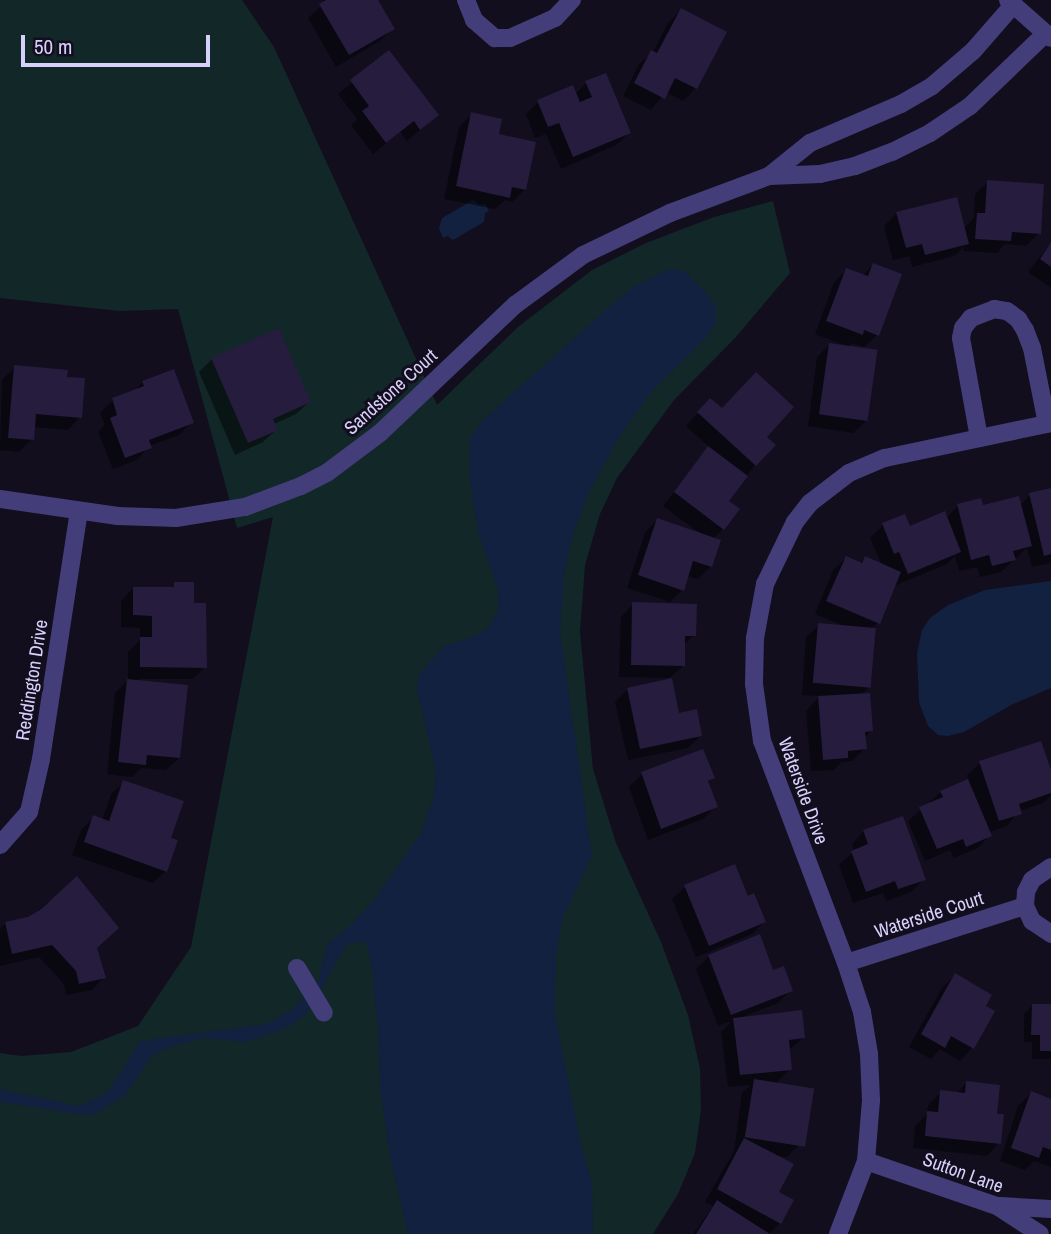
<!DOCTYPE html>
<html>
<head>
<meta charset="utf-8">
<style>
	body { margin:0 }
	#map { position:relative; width:1051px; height:1234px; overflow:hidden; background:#120e1e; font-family:"Archivo Narrow",sans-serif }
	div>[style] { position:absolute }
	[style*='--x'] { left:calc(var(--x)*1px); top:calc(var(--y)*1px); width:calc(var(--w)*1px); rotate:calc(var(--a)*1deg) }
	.green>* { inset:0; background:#122728 }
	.water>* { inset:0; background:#11213f }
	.shadow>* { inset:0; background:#0007 }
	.building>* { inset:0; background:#251c3e; transform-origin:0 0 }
	.minor>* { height:18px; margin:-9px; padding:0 9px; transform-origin:9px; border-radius:9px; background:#433e79 }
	span { translate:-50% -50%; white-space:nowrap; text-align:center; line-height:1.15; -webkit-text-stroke:6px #120e1e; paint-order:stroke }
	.street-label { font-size:19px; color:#d7d0fb }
	.scale { position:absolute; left:21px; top:35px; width:189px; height:32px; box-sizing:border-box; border:4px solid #d7d0fb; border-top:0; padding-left:9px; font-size:21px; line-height:24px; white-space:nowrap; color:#d7d0fb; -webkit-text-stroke:5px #120e1e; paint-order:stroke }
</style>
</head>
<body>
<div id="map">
	<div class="green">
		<div style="clip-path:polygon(0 0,242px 0,274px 47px,437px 405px,518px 327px,592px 270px,646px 243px,714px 217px,773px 201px,790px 273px,735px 338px,674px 400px,617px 478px,600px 514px,585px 565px,580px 632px,593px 769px,616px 843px,661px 942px,688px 1015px,700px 1069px,701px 1110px,695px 1153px,678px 1194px,653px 1234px,0 1234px,0 1053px,21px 1056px,71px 1052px,138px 1026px,191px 947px,273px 517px,237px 528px,178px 309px,119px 311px,0 298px)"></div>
	</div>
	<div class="water">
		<div style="clip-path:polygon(473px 200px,480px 205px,485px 203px,489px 211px,485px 213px,484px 222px,453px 240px,447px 236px,443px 238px,439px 228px,442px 218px)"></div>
		<div style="clip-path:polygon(670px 269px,683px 270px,711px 298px,716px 308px,716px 322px,705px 339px,651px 392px,620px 435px,590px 490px,572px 537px,564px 575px,560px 632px,592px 856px,562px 919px,556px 958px,555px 1014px,581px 1146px,592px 1183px,593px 1234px,408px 1234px,390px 1157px,380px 1087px,378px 1026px,370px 955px,365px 941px,347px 944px,306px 1014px,287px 1028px,246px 1042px,201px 1038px,165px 1049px,152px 1056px,125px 1095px,92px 1116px,0 1102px,0 1089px,79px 1106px,109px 1091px,140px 1041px,267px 1024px,290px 1011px,318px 982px,327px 944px,349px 927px,375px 899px,421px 833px,433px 800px,436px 771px,417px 690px,419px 675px,444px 646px,476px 636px,489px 627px,499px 608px,498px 589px,478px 532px,470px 481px,470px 439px,483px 420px,608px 308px,635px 286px)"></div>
		<div style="clip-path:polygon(1051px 581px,1051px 688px,1013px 704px,964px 732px,948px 736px,938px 735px,928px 726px,919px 702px,917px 653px,922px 630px,930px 618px,948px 605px,985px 590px)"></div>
	</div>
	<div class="shadow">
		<div style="clip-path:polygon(323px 0,376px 0,393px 28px,380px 41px,336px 67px,308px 18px,325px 3px)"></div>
		<div style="clip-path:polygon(681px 10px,725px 33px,696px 88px,683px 101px,666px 92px,651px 110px,623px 96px,639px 64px,653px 52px,668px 23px)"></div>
		<div style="clip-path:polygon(388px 53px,437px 115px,407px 141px,400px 132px,373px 154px,351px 125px,357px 119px,338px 94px)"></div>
		<div style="clip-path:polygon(586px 83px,629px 133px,616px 145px,561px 169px,546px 134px,535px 138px,526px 114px,538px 102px,575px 94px)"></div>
		<div style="clip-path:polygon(472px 114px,497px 136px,525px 189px,512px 202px,505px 200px,495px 209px,444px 199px,459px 127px)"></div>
		<div style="clip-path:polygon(988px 182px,1039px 233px,1026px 246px,1005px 244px,997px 253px,963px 251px,964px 247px,954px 256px,912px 267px,910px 256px,893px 260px,884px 226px,897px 213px,963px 229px,974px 218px,975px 194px)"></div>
		<div style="clip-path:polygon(1051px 243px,1051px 288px,1028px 272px)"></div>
		<div style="clip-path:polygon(873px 265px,877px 335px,864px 347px,852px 343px,848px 347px,866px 421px,853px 433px,808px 426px,817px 357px,830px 344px,844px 345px,815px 334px,834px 282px,847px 270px,863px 275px)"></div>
		<div style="clip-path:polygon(212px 359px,309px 402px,296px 414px,274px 424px,276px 430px,263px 442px,235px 455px,199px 372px)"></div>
		<div style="clip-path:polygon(15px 367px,65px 378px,80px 417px,68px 430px,33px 427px,32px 439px,19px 452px,0 450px,2px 380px)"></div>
		<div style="clip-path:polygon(143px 382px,192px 422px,179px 435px,149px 446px,137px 460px,113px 469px,98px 432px,105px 425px,100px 413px,113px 400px,133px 392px)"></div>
		<div style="clip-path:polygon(698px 413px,764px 437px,755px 465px,727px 501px,723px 529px,713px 539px,711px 566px,698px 579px,687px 576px,682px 590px,670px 602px,627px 588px,645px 533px,657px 520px,701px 534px,663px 506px,709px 447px,686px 426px)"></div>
		<div style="clip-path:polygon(1051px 490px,1051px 563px,1032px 567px,1027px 548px,1001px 572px,980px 577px,977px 567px,959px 571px,955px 556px,947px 564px,894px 586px,878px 623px,871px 629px,869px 687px,861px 695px,871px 731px,864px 738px,865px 748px,852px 761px,841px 762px,834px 770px,811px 771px,806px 711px,820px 696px,802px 695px,806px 637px,819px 625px,844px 626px,815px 614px,833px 570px,846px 558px,859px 564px,865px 558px,882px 565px,870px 538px,883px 525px,904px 516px,909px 528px,946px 518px,958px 506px,1020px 505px,1030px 495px)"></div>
		<div style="clip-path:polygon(175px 584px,192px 605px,205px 667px,193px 679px,138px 679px,138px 682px,179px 758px,166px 770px,141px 768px,132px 777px,107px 774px,115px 693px,128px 680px,128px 652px,140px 640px,140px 628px,121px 627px,121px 601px,133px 588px,170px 589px)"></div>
		<div style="clip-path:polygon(633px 604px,694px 635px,683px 646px,683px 666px,670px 678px,619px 677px,621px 617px)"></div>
		<div style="clip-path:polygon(628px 689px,678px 715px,701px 735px,688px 748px,628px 760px,615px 702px)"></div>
		<div style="clip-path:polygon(980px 763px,1051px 776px,1051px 795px,1043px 803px,1019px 811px,1007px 826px,989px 832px,990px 835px,978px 848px,954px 858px,950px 850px,925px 861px,908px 821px,941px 792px,969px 780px,967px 775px)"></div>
		<div style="clip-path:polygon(642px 774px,713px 778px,707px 784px,716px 806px,703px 819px,648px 840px,629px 787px)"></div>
		<div style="clip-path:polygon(124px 782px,169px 839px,166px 871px,153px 883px,72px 855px,81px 830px,94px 817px,102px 820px,111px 794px)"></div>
		<div style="clip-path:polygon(864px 831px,924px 879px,911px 892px,886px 901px,883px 893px,853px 903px,839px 865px,854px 851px,852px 844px)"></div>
		<div style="clip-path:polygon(77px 879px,104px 977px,92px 990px,66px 995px,64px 984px,39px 957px,0 966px,0 929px,6px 923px,28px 918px)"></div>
		<div style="clip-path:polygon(685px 887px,747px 898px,764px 922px,752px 934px,696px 957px,672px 899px)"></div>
		<div style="clip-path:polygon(709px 956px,772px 973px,791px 990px,778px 1003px,742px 1017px,803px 1038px,788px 1051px,790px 1069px,775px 1084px,800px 1144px,787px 1157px,772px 1155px,780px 1223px,769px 1234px,693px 1234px,713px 1206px,705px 1202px,734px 1151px,742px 1093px,751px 1085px,728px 1087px,721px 1032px,732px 1021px,718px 1026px,696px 969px)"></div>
		<div style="clip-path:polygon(955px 975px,984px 1006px,993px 1012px,972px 1048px,960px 1061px,940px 1049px,931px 1059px,909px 1047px,942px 988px)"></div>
		<div style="clip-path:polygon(1032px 1006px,1051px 1006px,1051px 1059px,1032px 1059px,1032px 1042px,1024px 1042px,1024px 1014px)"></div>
		<div style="clip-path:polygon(966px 1083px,995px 1116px,999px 1143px,987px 1156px,913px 1148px,915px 1126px,927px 1114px,928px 1105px,941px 1092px,956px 1094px)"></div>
		<div style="clip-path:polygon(1031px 1093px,1051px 1101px,1051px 1167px,1034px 1161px,1025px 1170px,1000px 1161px,1018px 1106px)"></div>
	</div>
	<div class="building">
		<div style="clip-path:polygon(326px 0,378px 0,395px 29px,349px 55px,319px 4px)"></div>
		<div style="clip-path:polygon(681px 8px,727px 32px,697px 89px,675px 78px,665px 99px,634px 83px,651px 50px,657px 53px)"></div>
		<div style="clip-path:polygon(389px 50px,439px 115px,420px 130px,414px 121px,386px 143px,362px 111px,369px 106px,350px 80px)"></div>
		<div style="clip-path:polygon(606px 73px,631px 133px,573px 157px,559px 123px,548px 127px,537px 100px,573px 85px,580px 102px,592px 97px,585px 81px)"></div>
		<div style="clip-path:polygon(471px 112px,502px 119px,499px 134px,536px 142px,526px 190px,512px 187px,510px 198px,456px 186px)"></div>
		<div style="clip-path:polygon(987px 180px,1044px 184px,1041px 234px,1012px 232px,1011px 241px,975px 239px,977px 213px,985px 213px)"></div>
		<div style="clip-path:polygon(957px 197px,969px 244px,925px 255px,922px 244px,906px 248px,896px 212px)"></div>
		<div style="clip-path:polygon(1051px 242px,1051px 267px,1040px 259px)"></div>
		<div style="clip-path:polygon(873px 263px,902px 274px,879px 336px,864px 330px,863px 335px,826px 321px,846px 268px,868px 276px)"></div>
		<div style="clip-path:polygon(279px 328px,311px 402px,273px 419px,278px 430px,248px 443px,211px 358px)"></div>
		<div style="left:829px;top:343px;width:49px;height:72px;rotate:8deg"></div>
		<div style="clip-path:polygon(14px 365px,68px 370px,67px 377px,85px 378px,82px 418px,36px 414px,34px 440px,8px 438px)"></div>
		<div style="clip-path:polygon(174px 369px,194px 423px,149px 440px,152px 448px,125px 458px,110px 418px,117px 415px,112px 398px,144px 386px,142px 381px)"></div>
		<div style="clip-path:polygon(756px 372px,794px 407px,767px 437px,776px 445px,756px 466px,697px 412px,710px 398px,722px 408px)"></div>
		<div style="clip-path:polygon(708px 446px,748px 476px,729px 501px,740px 509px,724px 530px,674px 492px)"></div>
		<div style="clip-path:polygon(1051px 488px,1051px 554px,1044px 556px,1029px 493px)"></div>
		<div style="clip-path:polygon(1019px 496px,1032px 546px,1013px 551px,1016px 560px,992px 566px,989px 555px,971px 560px,957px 504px,981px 498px,983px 505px)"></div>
		<div style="clip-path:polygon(945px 511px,961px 552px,908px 574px,899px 552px,894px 554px,882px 523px,905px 514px,910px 526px)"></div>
		<div style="clip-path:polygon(657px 518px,721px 540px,712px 567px,693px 561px,684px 591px,638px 575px)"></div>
		<div style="clip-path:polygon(846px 556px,862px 563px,865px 556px,901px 572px,880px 624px,826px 601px)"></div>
		<div style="clip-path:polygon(174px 582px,194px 582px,194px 603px,206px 603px,207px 668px,140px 667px,140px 637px,152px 637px,152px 616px,133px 615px,133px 587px,174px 587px)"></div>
		<div style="clip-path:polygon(632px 602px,697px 604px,696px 636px,685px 636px,685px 666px,631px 665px)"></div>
		<div style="left:818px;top:623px;width:58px;height:60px;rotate:5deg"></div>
		<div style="clip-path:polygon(672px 678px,679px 713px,697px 709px,702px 736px,640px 749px,627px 688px)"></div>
		<div style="clip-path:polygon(127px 679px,188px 685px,180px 758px,147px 755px,146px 765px,118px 762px)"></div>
		<div style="clip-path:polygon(870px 693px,873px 731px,865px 732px,867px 749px,848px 751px,848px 758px,823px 760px,818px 696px)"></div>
		<div style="clip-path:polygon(1041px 741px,1051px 770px,1051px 793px,1019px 804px,1022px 814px,999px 821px,979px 761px)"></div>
		<div style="clip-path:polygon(703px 749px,715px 778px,708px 781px,718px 807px,661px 829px,641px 772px)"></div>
		<div style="clip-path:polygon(968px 779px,992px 836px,966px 847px,963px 839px,937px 849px,919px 807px,943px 797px,940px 791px)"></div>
		<div style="clip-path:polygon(123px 780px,184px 801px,171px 838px,178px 840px,167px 872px,84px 842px,93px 815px,109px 821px)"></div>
		<div style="clip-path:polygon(903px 816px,926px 880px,898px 889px,895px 881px,866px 892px,851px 851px,868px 844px,863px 830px)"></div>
		<div style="clip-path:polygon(735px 864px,748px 896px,754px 893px,766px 922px,709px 946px,684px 885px)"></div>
		<div style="clip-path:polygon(77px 876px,119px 928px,97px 948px,106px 978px,79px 984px,76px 971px,52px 945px,12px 954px,5px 922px,28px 917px,41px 909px)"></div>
		<div style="clip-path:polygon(760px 934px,773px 970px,784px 966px,793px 991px,731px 1015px,708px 955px)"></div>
		<div style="clip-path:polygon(955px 973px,992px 995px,986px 1006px,995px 1011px,974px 1049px,951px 1036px,945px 1048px,921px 1034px)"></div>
		<div style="clip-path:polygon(1032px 1004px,1051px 1004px,1051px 1051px,1040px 1051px,1040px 1035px,1031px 1035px)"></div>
		<div style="clip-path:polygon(802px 1010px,805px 1038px,789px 1040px,792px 1070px,740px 1075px,733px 1018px)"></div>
		<div style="left:754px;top:1079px;width:61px;height:59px;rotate:9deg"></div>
		<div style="clip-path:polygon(966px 1081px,1000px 1085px,997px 1114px,1004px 1114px,1001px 1144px,925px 1136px,927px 1111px,938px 1112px,940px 1090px,965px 1093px)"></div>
		<div style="clip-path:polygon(1031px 1091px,1051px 1099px,1051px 1150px,1043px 1147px,1039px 1158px,1011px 1148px)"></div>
		<div style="clip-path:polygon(744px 1138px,794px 1164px,779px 1192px,794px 1200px,781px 1224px,717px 1189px)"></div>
		<div style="clip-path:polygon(717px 1200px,770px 1234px,696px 1234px)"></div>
	</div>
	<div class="minor">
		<div style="--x:466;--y:0;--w:22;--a:68"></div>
		<div style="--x:474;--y:20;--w:28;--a:41"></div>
		<div style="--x:495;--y:38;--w:15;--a:0"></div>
		<div style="--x:510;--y:38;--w:49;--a:-24"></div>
		<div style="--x:555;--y:18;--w:25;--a:-47"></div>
		<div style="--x:1008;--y:0;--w:57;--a:41.5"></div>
		<div style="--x:769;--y:176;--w:53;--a:-38.8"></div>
		<div style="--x:810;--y:143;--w:99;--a:-23.2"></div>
		<div style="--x:901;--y:104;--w:36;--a:-30"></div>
		<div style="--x:932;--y:86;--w:54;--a:-40.5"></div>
		<div style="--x:973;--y:51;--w:62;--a:-48.9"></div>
		<div style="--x:979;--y:438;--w:102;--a:-100.2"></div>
		<div style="--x:961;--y:338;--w:10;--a:-79"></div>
		<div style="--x:963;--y:328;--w:13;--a:-51"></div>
		<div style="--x:971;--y:318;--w:25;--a:-21"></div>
		<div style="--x:994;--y:309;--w:13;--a:9"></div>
		<div style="--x:1007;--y:311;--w:14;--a:36"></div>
		<div style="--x:1018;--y:319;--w:13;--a:58"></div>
		<div style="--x:1025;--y:330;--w:19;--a:69"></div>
		<div style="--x:1032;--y:348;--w:77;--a:78.8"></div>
		<div style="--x:0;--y:499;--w:119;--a:8.2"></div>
		<div style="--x:118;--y:516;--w:58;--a:2"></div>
		<div style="--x:176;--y:518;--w:70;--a:-9.1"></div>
		<div style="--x:245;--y:507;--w:60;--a:-20.6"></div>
		<div style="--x:301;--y:486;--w:30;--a:-27"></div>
		<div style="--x:328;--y:472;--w:65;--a:-36.9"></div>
		<div style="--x:380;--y:433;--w:186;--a:-43.5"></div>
		<div style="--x:515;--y:305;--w:84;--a:-36.3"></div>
		<div style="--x:583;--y:255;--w:97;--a:-25.8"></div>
		<div style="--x:670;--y:213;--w:106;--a:-20.5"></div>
		<div style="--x:769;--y:176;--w:51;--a:-2.2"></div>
		<div style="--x:820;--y:174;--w:36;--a:-13"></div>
		<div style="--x:855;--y:166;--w:40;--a:-21"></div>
		<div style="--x:892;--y:152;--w:42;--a:-26.6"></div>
		<div style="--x:930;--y:133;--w:48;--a:-34"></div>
		<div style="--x:970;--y:106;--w:105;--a:-43.8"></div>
		<div style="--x:0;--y:845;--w:44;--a:-48.7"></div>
		<div style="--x:29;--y:812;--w:54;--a:-77.2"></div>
		<div style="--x:41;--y:759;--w:251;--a:-81.3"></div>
		<div style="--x:1051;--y:867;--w:23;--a:146"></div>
		<div style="--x:1032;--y:880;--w:13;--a:117"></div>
		<div style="--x:1026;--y:892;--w:14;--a:94"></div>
		<div style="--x:1025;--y:906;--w:17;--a:65"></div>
		<div style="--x:1032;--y:921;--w:23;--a:34"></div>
		<div style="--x:846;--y:963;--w:188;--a:-17.7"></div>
		<div style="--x:297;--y:968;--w:52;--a:59"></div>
		<div style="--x:866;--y:1161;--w:139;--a:19"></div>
		<div style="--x:997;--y:1206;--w:51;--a:33.1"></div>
		<div style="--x:1001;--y:1206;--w:50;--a:3.4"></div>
		<div style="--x:838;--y:1234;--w:78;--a:-69"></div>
		<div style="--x:866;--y:1161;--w:61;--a:-85.3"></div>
		<div style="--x:871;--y:1100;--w:46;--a:-92.5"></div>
		<div style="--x:869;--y:1054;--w:43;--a:-99.5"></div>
		<div style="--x:862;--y:1012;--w:52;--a:-108.1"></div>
		<div style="--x:846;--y:963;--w:237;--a:-110.7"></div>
		<div style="--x:762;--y:741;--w:58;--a:-98"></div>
		<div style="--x:754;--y:684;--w:46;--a:-88.8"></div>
		<div style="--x:755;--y:638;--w:55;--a:-79.5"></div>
		<div style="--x:765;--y:584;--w:69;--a:-64.2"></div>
		<div style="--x:795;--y:522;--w:24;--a:-52"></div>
		<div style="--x:810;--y:503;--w:49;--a:-37.6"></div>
		<div style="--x:849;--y:473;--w:39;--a:-23"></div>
		<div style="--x:885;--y:458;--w:170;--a:-11.9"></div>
	</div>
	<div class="street-label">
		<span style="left:391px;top:392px;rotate:-42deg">Sandstone Court</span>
		<span style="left:32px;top:680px;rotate:-81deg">Reddington Drive</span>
		<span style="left:803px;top:791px;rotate:70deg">Waterside Drive</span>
		<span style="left:929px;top:915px;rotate:-18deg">Waterside Court</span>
		<span style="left:963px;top:1173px;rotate:20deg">Sutton Lane</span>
	</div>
	<div class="scale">50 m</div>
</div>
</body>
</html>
